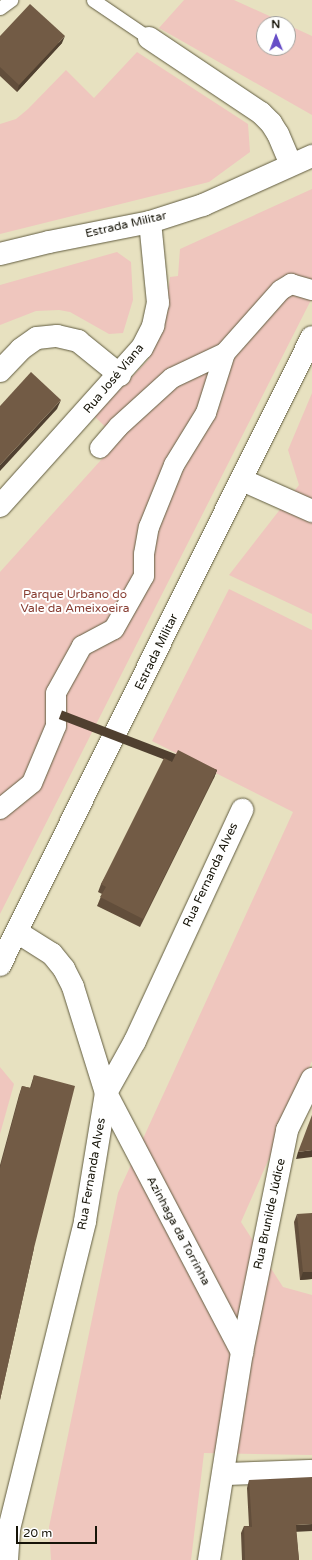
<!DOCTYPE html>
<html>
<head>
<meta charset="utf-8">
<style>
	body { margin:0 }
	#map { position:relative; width:312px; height:1560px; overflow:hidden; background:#e7e1c0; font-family:"Varela Round",sans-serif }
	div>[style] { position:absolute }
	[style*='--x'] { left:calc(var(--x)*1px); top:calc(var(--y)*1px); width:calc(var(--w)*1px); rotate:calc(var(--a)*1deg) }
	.green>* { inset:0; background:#efc6be }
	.roads { filter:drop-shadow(0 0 1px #615c3f) drop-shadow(0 0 1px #615c3f) }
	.service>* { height:13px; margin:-6.5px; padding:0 6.5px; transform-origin:6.5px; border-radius:6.5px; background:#fff }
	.pedestrian>* { height:20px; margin:-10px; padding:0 10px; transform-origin:10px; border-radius:10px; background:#fff }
	.minor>* { height:22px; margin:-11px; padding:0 11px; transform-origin:11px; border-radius:11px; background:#fff }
	.wall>* { inset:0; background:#624e3b }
	.shaded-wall>* { inset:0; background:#504030; transform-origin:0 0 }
	.building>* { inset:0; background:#725b45 }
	span { translate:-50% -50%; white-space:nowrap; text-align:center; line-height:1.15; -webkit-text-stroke:4px #fff; paint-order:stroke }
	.street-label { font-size:12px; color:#161408 }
	.park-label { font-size:12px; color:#883e33 }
	.north { position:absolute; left:256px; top:16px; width:40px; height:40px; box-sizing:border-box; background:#fff; border:1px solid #a2a19c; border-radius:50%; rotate:359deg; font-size:11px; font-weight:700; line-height:16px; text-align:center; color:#161408 }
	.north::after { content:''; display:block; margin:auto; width:14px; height:18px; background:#674ec7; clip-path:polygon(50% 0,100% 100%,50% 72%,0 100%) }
	.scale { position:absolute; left:16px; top:1526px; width:81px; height:18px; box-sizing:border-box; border:2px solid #161408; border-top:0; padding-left:5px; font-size:12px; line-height:14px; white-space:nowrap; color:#161408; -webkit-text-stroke:3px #fff; paint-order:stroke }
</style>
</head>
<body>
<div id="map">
	<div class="green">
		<div style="clip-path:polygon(184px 0,234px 0,287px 24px,264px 24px,264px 48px,288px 48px,288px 25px,312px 36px,312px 115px,159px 28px)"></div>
		<div style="clip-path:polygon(137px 52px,248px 124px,250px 152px,209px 182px,0 234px,0 124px,16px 119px,28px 109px,66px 70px,94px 98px)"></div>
		<div style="clip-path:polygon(312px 189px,312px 298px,0 914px,0 572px,119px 440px,94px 416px,148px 360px,163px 329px,170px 277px,178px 276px,180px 249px)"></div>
		<div style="clip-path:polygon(117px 252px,131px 262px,133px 300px,123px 333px,109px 334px,70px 312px,59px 310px,36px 311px,0 325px,0 285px)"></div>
		<div style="clip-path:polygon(312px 393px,312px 614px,229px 575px,299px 485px,288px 450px)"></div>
		<div style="clip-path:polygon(229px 589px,312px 630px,312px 1061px,241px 1222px,283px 1287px,312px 1295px,312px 1455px,204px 1453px,191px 1560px,51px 1560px,49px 1527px,118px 1193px,293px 812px,152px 741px)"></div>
		<div style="clip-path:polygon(0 1067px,14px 1084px,0 1134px)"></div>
	</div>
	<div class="roads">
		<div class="service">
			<div style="--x:93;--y:0;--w:68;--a:34.2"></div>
			<div style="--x:0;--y:8;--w:14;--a:-36"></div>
		</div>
		<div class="pedestrian">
			<div style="--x:100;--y:448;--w:28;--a:-49"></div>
			<div style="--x:118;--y:427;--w:73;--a:-42.2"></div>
			<div style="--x:172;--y:378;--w:59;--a:-25.3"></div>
			<div style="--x:225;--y:353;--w:84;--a:-48.4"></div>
			<div style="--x:281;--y:290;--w:12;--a:-31"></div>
			<div style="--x:291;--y:284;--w:22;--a:16"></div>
			<div style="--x:0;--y:809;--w:41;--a:-39.1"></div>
			<div style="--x:32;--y:783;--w:62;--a:-67.2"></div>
			<div style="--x:56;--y:726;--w:33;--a:-90"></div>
			<div style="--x:56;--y:693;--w:54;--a:-61"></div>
			<div style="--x:82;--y:646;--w:36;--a:-28"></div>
			<div style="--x:114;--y:629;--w:61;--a:-60.5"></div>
			<div style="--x:144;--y:576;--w:22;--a:-90"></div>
			<div style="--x:144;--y:554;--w:27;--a:-80"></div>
			<div style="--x:149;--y:527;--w:67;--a:-68"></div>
			<div style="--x:174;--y:465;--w:61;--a:-58.4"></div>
			<div style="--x:206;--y:413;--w:63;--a:-72.4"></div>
		</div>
		<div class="minor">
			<div style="--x:149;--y:38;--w:135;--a:33.8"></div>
			<div style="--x:261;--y:113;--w:14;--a:45"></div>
			<div style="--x:271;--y:123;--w:13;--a:58"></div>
			<div style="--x:278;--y:134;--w:33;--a:67"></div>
			<div style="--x:0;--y:254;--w:50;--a:-13.8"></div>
			<div style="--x:49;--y:242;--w:103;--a:-11.2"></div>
			<div style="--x:150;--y:222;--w:56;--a:-17.8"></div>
			<div style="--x:203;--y:205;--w:120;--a:-24.2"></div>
			<div style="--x:0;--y:371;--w:30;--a:-46"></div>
			<div style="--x:21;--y:349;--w:19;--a:-35"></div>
			<div style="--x:37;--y:338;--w:20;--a:-6"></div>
			<div style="--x:57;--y:336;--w:22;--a:13"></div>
			<div style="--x:78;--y:341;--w:54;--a:39"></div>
			<div style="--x:242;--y:480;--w:77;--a:23.9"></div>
			<div style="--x:0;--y:506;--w:212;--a:-48.1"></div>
			<div style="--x:142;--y:348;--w:25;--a:-63"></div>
			<div style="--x:153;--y:326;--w:24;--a:-78"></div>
			<div style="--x:158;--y:303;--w:81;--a:-95.6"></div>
			<div style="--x:17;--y:932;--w:41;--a:32.2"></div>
			<div style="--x:52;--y:954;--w:19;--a:51"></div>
			<div style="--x:64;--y:969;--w:20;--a:63"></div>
			<div style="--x:73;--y:987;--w:111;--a:72.7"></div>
			<div style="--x:106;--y:1093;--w:293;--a:62.3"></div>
			<div style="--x:242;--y:1352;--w:211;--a:99"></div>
			<div style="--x:0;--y:965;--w:701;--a:-63.58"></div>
			<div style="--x:242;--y:1352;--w:227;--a:-78.5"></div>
			<div style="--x:287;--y:1130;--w:57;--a:-63.9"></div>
			<div style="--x:224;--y:1474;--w:88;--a:-2"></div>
			<div style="--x:7;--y:1560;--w:31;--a:-86"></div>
			<div style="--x:9;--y:1529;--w:317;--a:-76.1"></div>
			<div style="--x:85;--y:1221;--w:130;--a:-80.7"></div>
			<div style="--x:106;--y:1093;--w:60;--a:-60.9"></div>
			<div style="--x:135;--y:1041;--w:255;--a:-65.1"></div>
		</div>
	</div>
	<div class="wall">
		<div style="clip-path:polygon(0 36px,62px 43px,17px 92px,0 76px)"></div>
		<div style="clip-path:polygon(172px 762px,217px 770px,214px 778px,140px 927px,97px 906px,102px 894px,98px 892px,101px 884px)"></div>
		<div style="clip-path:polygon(34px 1075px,34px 1248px,0 1400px,0 1165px,19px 1095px,22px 1086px,30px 1088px)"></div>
		<div style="clip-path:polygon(297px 1214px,312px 1279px,300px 1280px,294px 1222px)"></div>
		<div style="clip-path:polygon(249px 1480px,296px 1532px,299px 1560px,242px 1560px,241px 1533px,244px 1526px,249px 1526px,247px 1488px)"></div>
	</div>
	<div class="shaded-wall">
		<div style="clip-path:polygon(65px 36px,62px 43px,17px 92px,19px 85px)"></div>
		<div style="clip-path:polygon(61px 400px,57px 409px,0 471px,0 465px)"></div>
		<div style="left:217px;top:770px;width:9px;height:166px;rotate:111deg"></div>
		<div style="clip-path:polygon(312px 1150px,312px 1157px,296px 1159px,298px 1152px)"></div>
		<div style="clip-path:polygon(303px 1272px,312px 1272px,312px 1279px,300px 1280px)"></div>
		<div style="clip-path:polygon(312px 1524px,312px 1531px,293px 1532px,296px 1525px)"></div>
	</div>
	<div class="building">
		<div style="clip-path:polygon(30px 4px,65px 36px,19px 85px,0 67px,0 36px)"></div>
		<div style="clip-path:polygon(31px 372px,61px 400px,0 465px,0 406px)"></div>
		<div style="clip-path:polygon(178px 750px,217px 770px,143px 919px,100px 897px,106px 887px,101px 884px,164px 758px,172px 762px)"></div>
		<div style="clip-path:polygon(34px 1075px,75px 1086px,34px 1248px,0 1400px,0 1168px,22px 1086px,31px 1088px)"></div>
		<div style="clip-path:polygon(312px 1115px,312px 1150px,298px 1152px)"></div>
		<div style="clip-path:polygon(312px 1213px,312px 1272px,303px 1272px,297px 1214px)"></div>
		<div style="clip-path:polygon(312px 1477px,312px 1524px,296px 1525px,299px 1560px,245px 1560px,244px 1526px,252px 1527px,249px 1480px)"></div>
	</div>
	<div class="street-label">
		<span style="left:126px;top:225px;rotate:-13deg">Estrada Militar</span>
		<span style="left:114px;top:379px;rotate:-50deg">Rua José Viana</span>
		<span style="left:157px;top:652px;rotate:-64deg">Estrada Militar</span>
		<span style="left:211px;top:875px;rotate:-65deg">Rua Fernanda Alves</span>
		<span style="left:92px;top:1174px;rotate:-80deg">Rua Fernanda Alves</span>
		<span style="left:270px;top:1214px;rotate:-78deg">Rua Brunilde Júdice</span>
		<span style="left:178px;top:1231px;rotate:62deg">Azinhaga da Torrinha</span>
	</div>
	<div class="park-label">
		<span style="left:75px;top:602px">Parque Urbano do<br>Vale da Ameixoeira</span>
	</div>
	<div class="north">N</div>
	<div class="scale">20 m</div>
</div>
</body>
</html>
